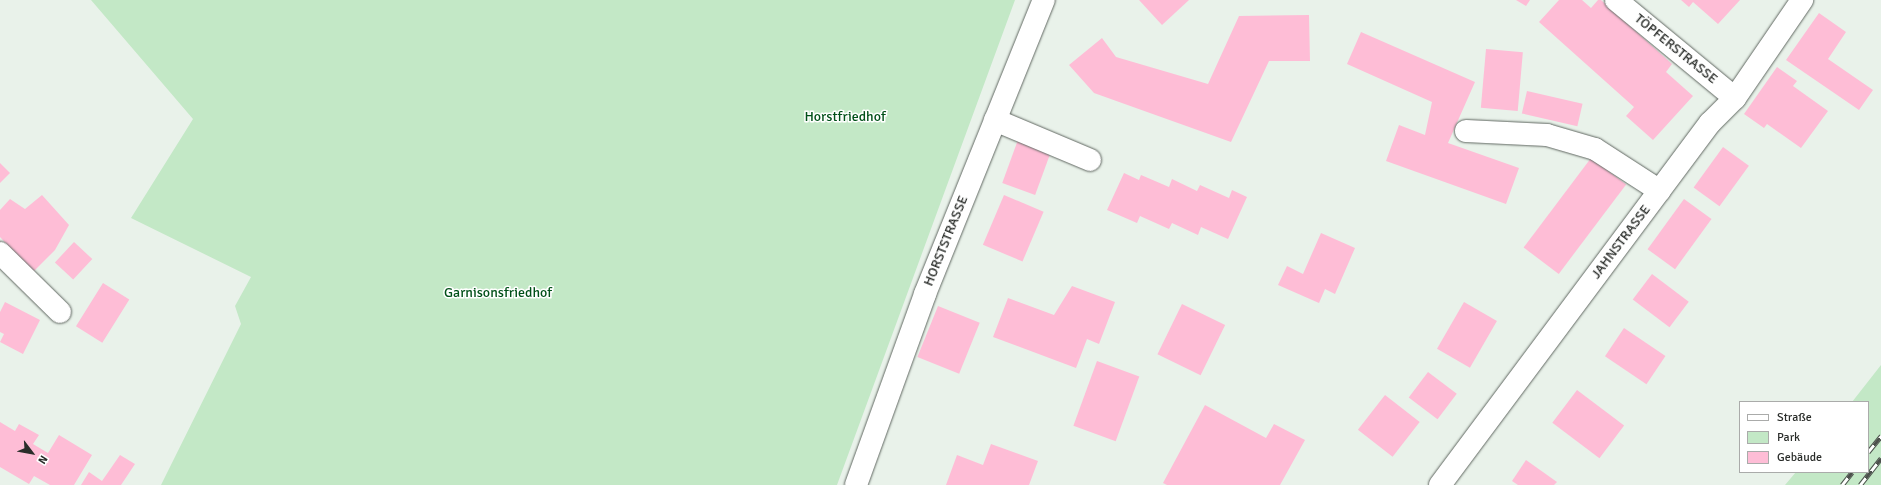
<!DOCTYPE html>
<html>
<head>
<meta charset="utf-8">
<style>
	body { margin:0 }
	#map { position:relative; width:1881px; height:485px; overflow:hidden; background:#e9f2ea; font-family:Signika,sans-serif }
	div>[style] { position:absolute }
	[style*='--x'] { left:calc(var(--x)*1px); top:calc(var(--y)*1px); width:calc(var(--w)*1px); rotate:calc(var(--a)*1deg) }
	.green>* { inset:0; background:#c3e8c6 }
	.building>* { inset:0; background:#febdd6; transform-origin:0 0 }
	.roads { filter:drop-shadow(0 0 1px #616862) drop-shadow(0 0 1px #616862) }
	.minor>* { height:22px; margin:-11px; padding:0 11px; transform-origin:11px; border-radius:11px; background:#fff }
	.rail>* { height:4.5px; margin-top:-2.25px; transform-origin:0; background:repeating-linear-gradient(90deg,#fff 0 9px,#4c504c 0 18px); box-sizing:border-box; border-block:1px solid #4c504c }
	span { translate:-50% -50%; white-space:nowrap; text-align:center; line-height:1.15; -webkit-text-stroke:3px #fff; paint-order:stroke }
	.street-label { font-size:14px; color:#2a2d2a }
	.park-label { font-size:14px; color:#005018 }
	.legend { position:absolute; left:1739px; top:401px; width:130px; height:72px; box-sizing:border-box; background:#fff; border:1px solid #aaabaa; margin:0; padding:5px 7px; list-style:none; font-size:12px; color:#2a2d2a }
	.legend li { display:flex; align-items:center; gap:8px; height:20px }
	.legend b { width:20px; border:1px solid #aaabaa }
	.north { position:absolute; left:12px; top:433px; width:40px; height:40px; -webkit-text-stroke:3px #fff; paint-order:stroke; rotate:122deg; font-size:11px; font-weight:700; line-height:16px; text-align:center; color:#2a2d2a }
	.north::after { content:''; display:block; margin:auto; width:14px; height:18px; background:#2a2d2a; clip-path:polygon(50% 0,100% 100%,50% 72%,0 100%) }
</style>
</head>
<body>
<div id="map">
	<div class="green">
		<div style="clip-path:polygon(91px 0,1015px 0,837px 485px,161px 485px,241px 324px,235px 306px,251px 277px,131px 218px,193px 119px)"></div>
		<div style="clip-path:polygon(1881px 365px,1881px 485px,1785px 485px,1796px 472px,1868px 472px,1868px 402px,1852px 402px)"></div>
	</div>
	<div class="building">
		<div style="clip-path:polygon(1139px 0,1189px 0,1162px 25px)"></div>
		<div style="clip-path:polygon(1516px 0,1530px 0,1526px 6px)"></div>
		<div style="clip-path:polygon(1559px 0,1582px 0,1591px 8px,1598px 0,1601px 0,1672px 64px,1666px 72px,1693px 96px,1653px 140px,1626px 116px,1634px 107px,1539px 22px)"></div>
		<div style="clip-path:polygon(1681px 0,1740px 0,1718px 24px,1693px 2px,1689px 7px)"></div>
		<div style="clip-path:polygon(1819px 13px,1846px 32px,1828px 59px,1873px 90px,1859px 110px,1786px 60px)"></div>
		<div style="clip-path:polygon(1309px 15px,1310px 61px,1269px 61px,1231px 142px,1094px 93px,1069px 65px,1102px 38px,1116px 57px,1208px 84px,1239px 16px)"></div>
		<div style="clip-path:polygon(1361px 32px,1475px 82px,1448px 143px,1519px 168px,1506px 204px,1386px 161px,1399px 125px,1425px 135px,1432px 102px,1347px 64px)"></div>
		<div style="left:1486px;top:49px;width:37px;height:59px;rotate:5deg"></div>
		<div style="clip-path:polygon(1777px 67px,1797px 81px,1793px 86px,1828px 111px,1801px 148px,1767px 124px,1764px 128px,1744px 114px)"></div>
		<div style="left:1527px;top:91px;width:57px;height:23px;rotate:13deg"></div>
		<div style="left:1019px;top:137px;width:35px;height:49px;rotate:20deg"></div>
		<div style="left:1723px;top:147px;width:32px;height:50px;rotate:36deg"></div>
		<div style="left:1591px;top:158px;width:44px;height:112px;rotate:37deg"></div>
		<div style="clip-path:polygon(0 163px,10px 173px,0 183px)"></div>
		<div style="clip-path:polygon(1124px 173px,1139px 180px,1141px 175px,1169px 187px,1172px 179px,1197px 191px,1200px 185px,1229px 198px,1232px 190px,1247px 197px,1228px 239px,1201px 227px,1198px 235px,1172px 223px,1169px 229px,1140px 216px,1137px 223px,1107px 210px)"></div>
		<div style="clip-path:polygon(42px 195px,69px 225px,55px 250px,33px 272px,0 237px,0 210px,10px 199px,25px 209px)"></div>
		<div style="left:1004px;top:195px;width:43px;height:54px;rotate:23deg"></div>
		<div style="left:1684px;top:199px;width:34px;height:62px;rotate:36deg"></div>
		<div style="clip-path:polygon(1321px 233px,1355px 248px,1335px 294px,1325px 289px,1319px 303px,1278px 285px,1287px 266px,1303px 274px)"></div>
		<div style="left:74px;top:242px;width:25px;height:28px;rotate:43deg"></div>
		<div style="left:1652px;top:274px;width:46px;height:32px;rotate:37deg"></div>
		<div style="left:103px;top:283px;width:31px;height:51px;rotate:32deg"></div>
		<div style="clip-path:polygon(1072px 286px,1115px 302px,1099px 344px,1087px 339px,1076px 368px,993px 337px,1008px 298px,1054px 315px)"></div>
		<div style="clip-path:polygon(5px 302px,40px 320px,23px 354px,0 342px,4px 334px,0 332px,0 312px)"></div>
		<div style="left:1464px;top:302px;width:38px;height:54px;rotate:30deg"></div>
		<div style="left:1182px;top:304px;width:48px;height:56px;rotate:26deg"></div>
		<div style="left:938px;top:306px;width:45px;height:55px;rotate:22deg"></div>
		<div style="left:1624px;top:328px;width:50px;height:34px;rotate:34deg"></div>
		<div style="left:1097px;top:361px;width:45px;height:69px;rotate:20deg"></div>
		<div style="left:1428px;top:372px;width:36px;height:32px;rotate:37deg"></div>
		<div style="left:1577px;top:390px;width:59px;height:41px;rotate:37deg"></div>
		<div style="left:1385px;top:395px;width:44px;height:44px;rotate:38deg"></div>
		<div style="clip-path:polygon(1205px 405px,1266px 438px,1274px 424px,1305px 440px,1280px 485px,1167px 485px,1163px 483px)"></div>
		<div style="clip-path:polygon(0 422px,15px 431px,19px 424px,39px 435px,33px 444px,48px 453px,59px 435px,92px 455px,74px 485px,50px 485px,34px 476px,29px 484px,0 467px)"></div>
		<div style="clip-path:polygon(991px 444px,1038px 461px,1029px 485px,946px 485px,957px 455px,983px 465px)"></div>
		<div style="clip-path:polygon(120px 455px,135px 464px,121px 485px,81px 485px,89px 472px,102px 481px)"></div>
		<div style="clip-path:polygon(1526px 460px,1557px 482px,1554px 485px,1518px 485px,1512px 481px)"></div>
	</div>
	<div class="roads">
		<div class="minor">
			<div style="--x:1616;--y:0;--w:154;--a:39.5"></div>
			<div style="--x:995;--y:120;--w:103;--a:22.8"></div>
			<div style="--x:1466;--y:131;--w:81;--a:2.8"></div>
			<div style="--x:1547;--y:135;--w:50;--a:16.3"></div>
			<div style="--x:1595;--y:149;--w:77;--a:32.9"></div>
			<div style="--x:0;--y:253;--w:84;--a:44.5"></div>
			<div style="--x:856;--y:485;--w:203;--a:-70.1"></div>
			<div style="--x:925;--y:294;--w:317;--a:-68"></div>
			<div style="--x:1440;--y:485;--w:452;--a:-53.3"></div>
			<div style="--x:1710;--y:123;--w:35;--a:-45"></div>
			<div style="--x:1735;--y:98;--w:119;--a:-55.6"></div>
		</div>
	</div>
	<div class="rail">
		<div style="--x:1868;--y:452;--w:21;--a:-51"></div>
		<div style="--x:1842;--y:485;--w:16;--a:-52"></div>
		<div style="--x:1860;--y:485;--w:34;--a:-52"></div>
	</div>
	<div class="street-label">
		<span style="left:1676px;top:49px;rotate:39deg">TÖPFERSTRASSE</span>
		<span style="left:946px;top:241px;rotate:-68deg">HORSTSTRASSE</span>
		<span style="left:1621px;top:242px;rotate:-53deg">JAHNSTRASSE</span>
	</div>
	<div class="park-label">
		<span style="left:845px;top:117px">Horstfriedhof</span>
		<span style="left:498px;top:293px">Garnisonsfriedhof</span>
	</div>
	<ul class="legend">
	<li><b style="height:5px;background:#fff"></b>Straße</li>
	<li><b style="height:11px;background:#c3e8c6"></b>Park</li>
	<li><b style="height:11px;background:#febdd6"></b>Gebäude</li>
	</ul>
	<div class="north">N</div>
</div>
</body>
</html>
